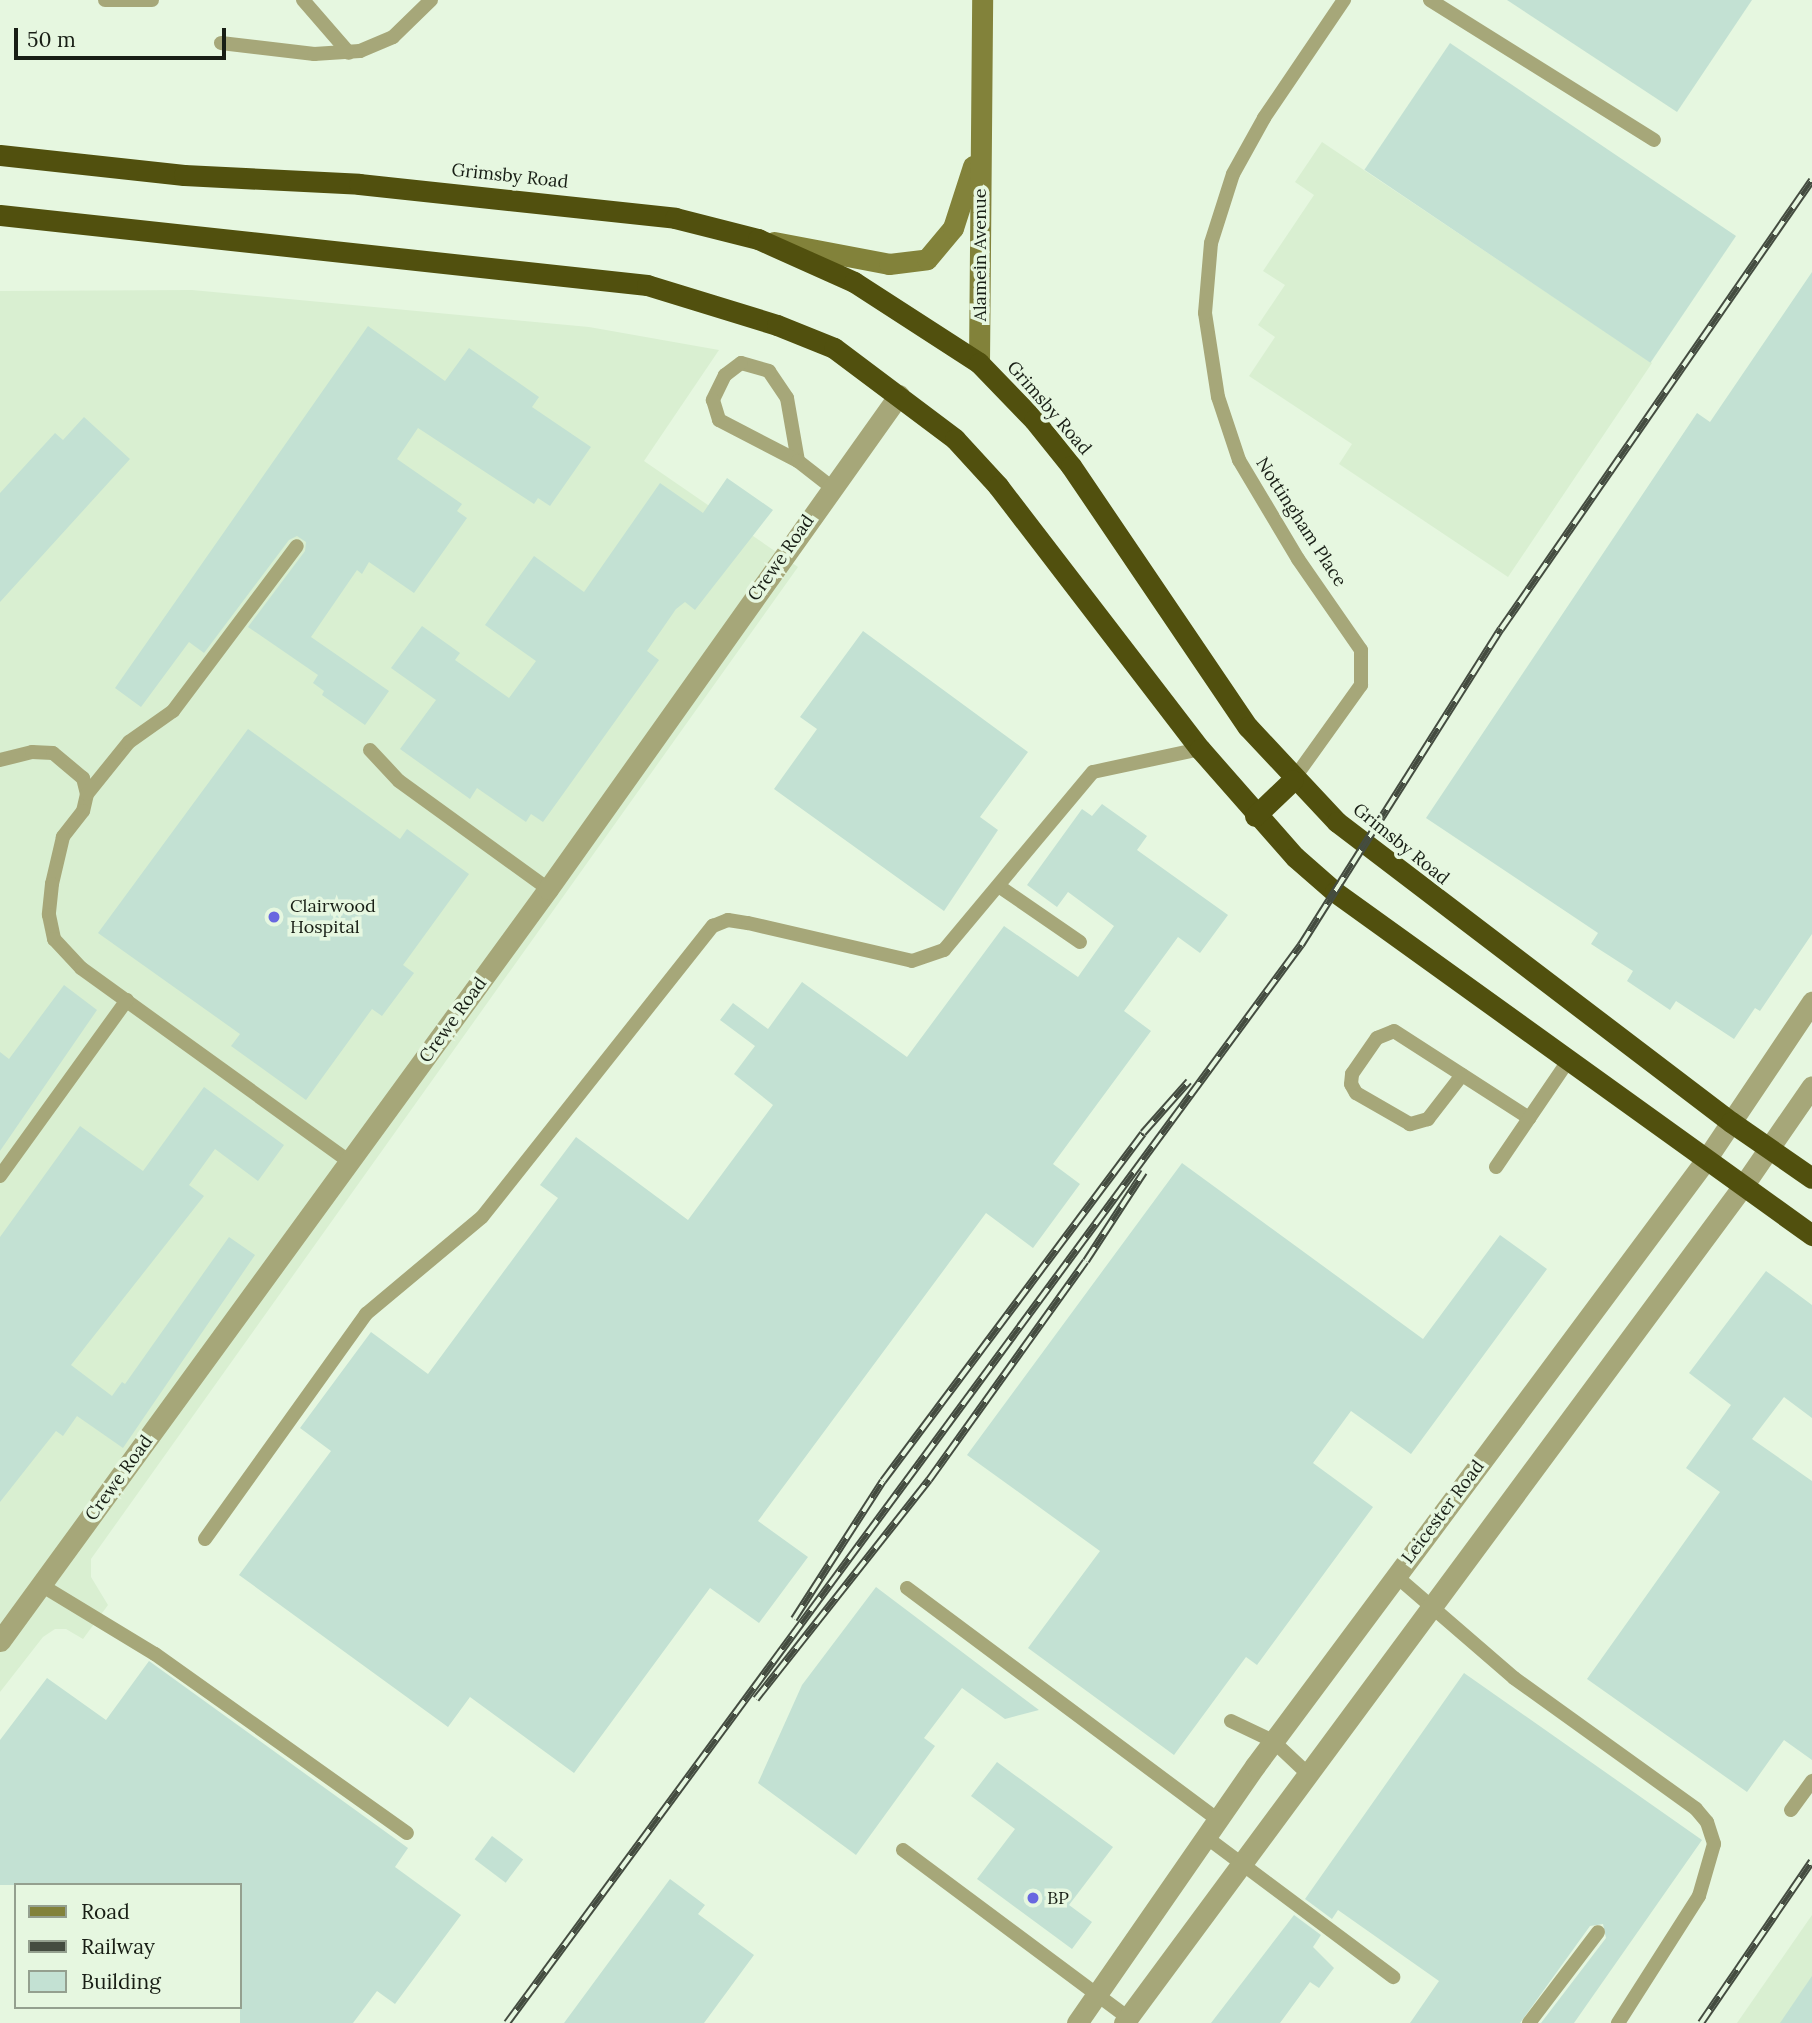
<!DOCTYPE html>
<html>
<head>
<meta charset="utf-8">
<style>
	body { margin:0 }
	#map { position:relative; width:1812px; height:2023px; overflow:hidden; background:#e6f7e0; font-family:Lora,serif }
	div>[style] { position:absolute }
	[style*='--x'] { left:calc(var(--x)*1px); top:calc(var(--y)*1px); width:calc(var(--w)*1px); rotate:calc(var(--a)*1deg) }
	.built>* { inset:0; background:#d9efd1 }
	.building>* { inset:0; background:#c3e1d3; transform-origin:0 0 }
	.lane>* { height:14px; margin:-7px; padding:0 7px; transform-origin:7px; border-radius:7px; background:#a6a779 }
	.street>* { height:21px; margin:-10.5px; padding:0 10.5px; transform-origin:10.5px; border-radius:10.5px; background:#a6a779 }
	.secondary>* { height:21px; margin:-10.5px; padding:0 10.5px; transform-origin:10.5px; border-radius:10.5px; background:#82823a }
	.highway>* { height:21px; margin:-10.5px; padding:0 10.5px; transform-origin:10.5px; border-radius:10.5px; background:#51500e }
	.rail>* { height:8px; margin-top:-4px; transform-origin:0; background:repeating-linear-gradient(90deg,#e6f7e0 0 16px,#444c40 0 32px); box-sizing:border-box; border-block:2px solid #444c40 }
	.dots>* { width:19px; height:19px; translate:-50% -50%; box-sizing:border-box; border:4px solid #e6f7e0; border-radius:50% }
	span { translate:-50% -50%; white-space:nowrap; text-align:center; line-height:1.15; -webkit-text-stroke:7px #e6f7e0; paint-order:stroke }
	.street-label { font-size:18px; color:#181e15 }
	.poi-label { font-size:18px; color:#181e15 }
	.left { translate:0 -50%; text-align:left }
	.legend { position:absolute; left:14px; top:1883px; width:228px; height:126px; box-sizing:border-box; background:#e6f7e0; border:2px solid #94a08f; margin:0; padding:9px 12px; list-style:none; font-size:21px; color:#181e15 }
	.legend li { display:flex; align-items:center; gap:14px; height:35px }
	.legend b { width:35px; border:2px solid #94a08f }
	.scale { position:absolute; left:14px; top:28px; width:212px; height:32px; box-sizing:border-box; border:4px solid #181e15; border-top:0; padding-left:9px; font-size:21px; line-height:24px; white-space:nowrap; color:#181e15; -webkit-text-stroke:5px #e6f7e0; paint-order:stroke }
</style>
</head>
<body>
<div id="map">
	<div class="built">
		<div style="clip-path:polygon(1322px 142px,1652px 363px,1508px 577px,1339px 464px,1352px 444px,1249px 376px,1275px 337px,1258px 325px,1285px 285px,1263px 271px,1314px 195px,1295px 182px)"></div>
		<div style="clip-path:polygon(192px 290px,589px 327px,719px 350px,644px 461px,798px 567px,91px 1559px,91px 1577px,108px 1605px,83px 1639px,66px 1629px,55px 1629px,43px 1637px,0 1692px,0 291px)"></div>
		<div style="clip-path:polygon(1812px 1915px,1812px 2023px,1737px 2023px)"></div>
	</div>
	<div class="building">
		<div style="clip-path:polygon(1507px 0,1752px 0,1677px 112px)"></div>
		<div style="left:1450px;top:43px;width:345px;height:153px;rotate:34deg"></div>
		<div style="clip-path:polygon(1812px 272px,1812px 934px,1760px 1011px,1755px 1008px,1734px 1039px,1676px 1001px,1670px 1010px,1627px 981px,1633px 971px,1591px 944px,1598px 933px,1426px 818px,1697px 413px,1710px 422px)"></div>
		<div style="clip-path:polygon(368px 326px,445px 381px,469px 348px,539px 397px,532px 407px,591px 447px,550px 506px,538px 498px,534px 504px,418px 428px,397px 459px,462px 504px,457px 511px,467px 518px,414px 593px,369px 562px,362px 574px,357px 570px,311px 637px,389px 691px,365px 725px,322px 695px,324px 691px,313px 683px,318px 675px,248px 627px,305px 551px,306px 542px,297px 536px,289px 540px,204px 653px,189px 642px,141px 707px,115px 688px)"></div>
		<div style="clip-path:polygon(84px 417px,130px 459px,0 602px,0 493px,55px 433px,63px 440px)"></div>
		<div style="clip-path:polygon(727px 478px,773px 510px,695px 610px,685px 602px,676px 609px,647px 651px,659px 660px,543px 822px,531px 814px,526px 822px,477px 788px,470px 799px,400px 749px,436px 700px,391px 668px,422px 626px,460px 653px,455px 660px,509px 698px,536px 661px,485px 625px,534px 556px,584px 592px,660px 483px,703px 513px)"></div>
		<div style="clip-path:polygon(863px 631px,1028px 752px,980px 817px,998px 830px,944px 911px,774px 789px,817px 729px,800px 717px)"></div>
		<div style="clip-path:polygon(248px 729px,400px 839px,407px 829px,469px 874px,403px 965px,414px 973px,382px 1016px,372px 1009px,306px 1100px,231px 1046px,240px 1034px,98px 933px)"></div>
		<div style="clip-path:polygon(1102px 804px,1147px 836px,1137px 850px,1228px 915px,1200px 953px,1178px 937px,1124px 1011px,1151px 1031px,1053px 1164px,1080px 1184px,1033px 1248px,986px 1213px,758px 1521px,808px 1557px,759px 1623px,710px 1588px,574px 1773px,470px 1697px,448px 1727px,239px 1575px,331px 1451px,300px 1428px,371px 1332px,428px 1374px,558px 1198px,540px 1185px,576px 1137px,688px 1220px,773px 1105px,734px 1074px,755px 1046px,720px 1020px,733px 1003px,768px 1029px,802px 982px,907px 1057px,1004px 926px,1078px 977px,1114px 926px,1068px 892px,1057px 907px,1027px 885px,1082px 809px,1092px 816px)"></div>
		<div style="clip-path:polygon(64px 985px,97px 1010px,0 1151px,0 1052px,9px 1059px)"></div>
		<div style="clip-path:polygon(204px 1087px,284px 1145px,258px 1181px,215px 1149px,189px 1185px,204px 1196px,71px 1365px,112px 1396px,122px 1382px,125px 1384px,229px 1237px,255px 1255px,123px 1448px,77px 1416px,63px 1436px,56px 1431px,0 1502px,0 1237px,80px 1126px,143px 1171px)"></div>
		<div style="clip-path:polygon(1182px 1163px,1423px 1339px,1500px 1235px,1547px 1269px,1411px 1454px,1351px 1411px,1313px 1463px,1373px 1507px,1257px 1665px,1246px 1657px,1174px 1755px,1028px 1648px,1100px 1551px,967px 1455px)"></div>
		<div style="clip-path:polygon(1766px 1271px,1812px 1305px,1812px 1418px,1784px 1397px,1752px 1439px,1812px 1481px,1812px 1760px,1784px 1740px,1747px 1792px,1587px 1679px,1720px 1492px,1686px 1468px,1731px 1405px,1689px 1373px)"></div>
		<div style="clip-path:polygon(876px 1587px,1039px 1710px,1005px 1719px,962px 1688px,924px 1738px,935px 1746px,856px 1855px,758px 1783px,802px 1685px)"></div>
		<div style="clip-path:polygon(149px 1661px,408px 1848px,395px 1867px,461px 1915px,395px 2004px,377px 1991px,353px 2023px,240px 2023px,240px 1885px,0 1885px,0 1740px,47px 1678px,106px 1720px)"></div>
		<div style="clip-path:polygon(1464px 1673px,1702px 1840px,1574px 2023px,1541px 2023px,1606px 1938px,1603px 1924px,1590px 1926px,1520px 2023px,1410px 2023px,1439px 1981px,1338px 1910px,1332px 1919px,1305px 1899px)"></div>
		<div style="clip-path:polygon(997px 1762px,1113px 1847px,1069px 1905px,1092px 1922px,1072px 1949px,977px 1879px,1015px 1829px,971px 1796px)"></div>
		<div style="left:492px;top:1836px;width:39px;height:29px;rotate:37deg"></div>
		<div style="clip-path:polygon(670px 1879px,705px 1905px,698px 1914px,754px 1955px,704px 2023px,564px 2023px)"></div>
		<div style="clip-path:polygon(1294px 1915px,1321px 1935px,1313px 1947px,1334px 1968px,1319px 1988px,1310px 1982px,1280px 2023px,1211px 2023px)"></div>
		<div style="clip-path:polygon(1812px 1976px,1812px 2023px,1780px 2023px)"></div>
	</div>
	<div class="lane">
		<div style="--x:105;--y:0;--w:47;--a:0"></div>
		<div style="--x:303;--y:0;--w:70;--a:49"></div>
		<div style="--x:1430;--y:0;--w:264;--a:32"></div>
		<div style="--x:221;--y:43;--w:94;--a:6.7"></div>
		<div style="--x:314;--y:54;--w:46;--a:-3.7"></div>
		<div style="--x:360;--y:51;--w:36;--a:-23"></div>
		<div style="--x:393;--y:37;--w:53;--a:-44.2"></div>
		<div style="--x:798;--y:461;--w:64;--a:-99.9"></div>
		<div style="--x:787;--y:398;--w:32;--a:-124"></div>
		<div style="--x:769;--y:371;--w:29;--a:-164"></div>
		<div style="--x:741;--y:363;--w:20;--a:143"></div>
		<div style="--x:725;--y:375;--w:28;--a:116"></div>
		<div style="--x:713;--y:400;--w:21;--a:73"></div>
		<div style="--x:719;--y:420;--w:89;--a:27.4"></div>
		<div style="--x:798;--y:461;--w:41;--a:38"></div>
		<div style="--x:370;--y:750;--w:42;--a:46.9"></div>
		<div style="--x:399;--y:781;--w:184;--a:35.9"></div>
		<div style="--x:0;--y:760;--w:33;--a:-14"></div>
		<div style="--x:32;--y:752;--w:21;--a:3"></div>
		<div style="--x:53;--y:753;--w:39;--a:40"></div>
		<div style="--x:83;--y:778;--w:16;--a:76"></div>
		<div style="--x:87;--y:794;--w:17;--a:103"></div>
		<div style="--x:83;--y:811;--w:33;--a:128"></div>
		<div style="--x:63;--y:837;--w:48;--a:103.2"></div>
		<div style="--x:52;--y:884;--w:31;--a:96"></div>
		<div style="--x:49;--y:915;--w:25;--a:78"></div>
		<div style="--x:54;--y:939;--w:40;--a:47"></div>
		<div style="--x:81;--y:968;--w:332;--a:35.8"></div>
		<div style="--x:1293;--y:780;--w:117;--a:-54.4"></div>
		<div style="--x:1361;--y:685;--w:35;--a:-90"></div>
		<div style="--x:1361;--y:650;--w:111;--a:-124.7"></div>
		<div style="--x:1298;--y:559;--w:115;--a:-120.8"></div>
		<div style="--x:1239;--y:460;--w:66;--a:-108.4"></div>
		<div style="--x:1218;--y:397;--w:85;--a:-98.8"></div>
		<div style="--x:1205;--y:313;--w:70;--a:-85.1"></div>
		<div style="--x:1211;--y:243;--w:72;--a:-72.3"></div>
		<div style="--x:1233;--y:174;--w:64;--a:-61"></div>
		<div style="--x:1264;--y:118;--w:143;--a:-55.9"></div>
		<div style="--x:87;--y:794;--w:67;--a:-51.1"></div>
		<div style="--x:129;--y:742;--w:54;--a:-35.2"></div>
		<div style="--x:173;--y:711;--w:206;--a:-53.1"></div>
		<div style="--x:1000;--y:887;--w:97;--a:34.5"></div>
		<div style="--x:1462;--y:1075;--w:56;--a:127.7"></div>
		<div style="--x:1428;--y:1119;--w:19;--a:164"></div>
		<div style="--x:1410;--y:1124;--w:62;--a:-150.1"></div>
		<div style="--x:1356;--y:1093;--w:10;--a:-119"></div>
		<div style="--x:1351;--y:1084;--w:10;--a:-84"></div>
		<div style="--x:1352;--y:1074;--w:44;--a:-55.2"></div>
		<div style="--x:1377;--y:1038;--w:18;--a:-22"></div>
		<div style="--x:1394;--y:1031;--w:161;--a:32.8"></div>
		<div style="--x:1496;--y:1167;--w:128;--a:-55.8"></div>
		<div style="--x:0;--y:1176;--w:217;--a:-54.2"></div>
		<div style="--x:205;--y:1539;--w:277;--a:-54.4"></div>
		<div style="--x:366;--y:1314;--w:151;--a:-39.9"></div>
		<div style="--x:482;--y:1217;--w:372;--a:-51.6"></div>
		<div style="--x:713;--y:926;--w:16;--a:-22"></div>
		<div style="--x:728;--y:920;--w:20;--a:9"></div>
		<div style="--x:748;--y:923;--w:168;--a:13"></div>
		<div style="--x:912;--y:961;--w:34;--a:-19"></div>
		<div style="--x:944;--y:950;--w:232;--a:-50.1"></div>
		<div style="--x:1093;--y:772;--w:109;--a:-12.1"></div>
		<div style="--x:1396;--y:1576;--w:156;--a:40.8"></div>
		<div style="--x:1514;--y:1678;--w:224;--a:35.7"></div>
		<div style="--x:1696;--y:1809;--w:17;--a:50"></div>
		<div style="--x:1707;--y:1822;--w:23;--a:72"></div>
		<div style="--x:1714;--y:1844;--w:54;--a:106.1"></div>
		<div style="--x:1699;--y:1896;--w:151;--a:122.5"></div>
		<div style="--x:41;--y:1585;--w:133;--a:31.2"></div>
		<div style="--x:155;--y:1654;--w:309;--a:35.4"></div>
		<div style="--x:907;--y:1588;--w:388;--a:36.7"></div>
		<div style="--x:1231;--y:1721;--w:47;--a:25.5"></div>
		<div style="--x:1273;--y:1741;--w:48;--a:43.3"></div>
		<div style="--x:1791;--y:1810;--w:36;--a:-54"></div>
		<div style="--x:1206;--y:1837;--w:234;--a:36.8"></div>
		<div style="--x:903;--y:1850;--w:281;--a:36.7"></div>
		<div style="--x:1529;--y:2023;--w:114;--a:-52.8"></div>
	</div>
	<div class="street">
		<div style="--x:0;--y:1641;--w:930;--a:-53.92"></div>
		<div style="--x:548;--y:889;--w:606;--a:-54.61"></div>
		<div style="--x:1077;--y:2023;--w:313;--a:-55.3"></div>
		<div style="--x:1255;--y:1766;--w:754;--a:-53.36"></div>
		<div style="--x:1705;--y:1161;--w:192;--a:-56.1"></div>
		<div style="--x:1124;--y:2023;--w:1041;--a:-53.52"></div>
		<div style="--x:1743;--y:1186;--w:121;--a:-55.4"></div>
	</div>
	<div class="secondary">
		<div style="--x:774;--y:242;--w:117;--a:10.8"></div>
		<div style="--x:889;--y:264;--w:38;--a:-7"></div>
		<div style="--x:927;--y:259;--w:40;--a:-50"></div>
		<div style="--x:953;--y:228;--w:65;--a:-72.1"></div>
		<div style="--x:979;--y:363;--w:363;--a:-89.5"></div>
	</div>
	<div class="highway">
		<div style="--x:0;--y:155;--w:185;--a:6.2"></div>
		<div style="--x:184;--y:175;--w:175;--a:2.9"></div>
		<div style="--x:359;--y:184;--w:318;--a:6.1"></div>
		<div style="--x:675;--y:218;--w:86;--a:14.2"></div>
		<div style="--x:758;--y:239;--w:105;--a:24.1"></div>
		<div style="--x:854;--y:282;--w:149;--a:32.9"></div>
		<div style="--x:979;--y:363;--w:79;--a:46"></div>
		<div style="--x:1034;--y:420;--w:59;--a:51.2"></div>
		<div style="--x:1071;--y:466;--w:315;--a:55.9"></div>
		<div style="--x:1248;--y:727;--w:130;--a:46.9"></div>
		<div style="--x:1337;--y:822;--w:495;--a:37.3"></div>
		<div style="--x:1731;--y:1122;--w:98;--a:34.7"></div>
		<div style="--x:0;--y:215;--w:651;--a:6.17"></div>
		<div style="--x:647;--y:285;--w:136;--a:17.1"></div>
		<div style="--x:777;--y:325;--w:61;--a:22"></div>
		<div style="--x:834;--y:348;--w:151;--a:36.9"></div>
		<div style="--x:955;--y:439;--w:64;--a:47.5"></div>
		<div style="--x:998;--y:486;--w:332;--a:52.5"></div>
		<div style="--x:1200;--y:749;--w:144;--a:48.7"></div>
		<div style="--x:1295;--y:857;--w:53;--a:41.2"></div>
		<div style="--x:1335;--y:892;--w:588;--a:35.72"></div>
		<div style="--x:1255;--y:816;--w:52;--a:-43.5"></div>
	</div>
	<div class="rail">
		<div style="--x:794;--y:1619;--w:164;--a:-57.2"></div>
		<div style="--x:883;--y:1481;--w:434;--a:-53.2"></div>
		<div style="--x:1143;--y:1133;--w:69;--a:-48.5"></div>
		<div style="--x:756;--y:1699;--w:279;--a:-51.7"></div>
		<div style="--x:929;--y:1480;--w:269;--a:-54.4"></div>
		<div style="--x:1086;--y:1261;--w:106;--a:-56.9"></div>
		<div style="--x:507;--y:2023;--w:1339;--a:-53.63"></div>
		<div style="--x:1301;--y:945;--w:374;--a:-57.7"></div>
		<div style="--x:1501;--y:629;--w:546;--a:-55.29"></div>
		<div style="--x:1701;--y:2023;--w:196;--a:-55.6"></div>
	</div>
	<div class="dots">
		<div style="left:274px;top:917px;background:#6867e0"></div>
		<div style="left:1033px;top:1898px;background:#6867e0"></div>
	</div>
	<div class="street-label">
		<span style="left:510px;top:176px;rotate:6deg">Grimsby Road</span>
		<span style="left:980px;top:255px;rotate:-90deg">Alamein Avenue</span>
		<span style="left:1049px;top:408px;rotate:49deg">Grimsby Road</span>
		<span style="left:1301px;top:522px;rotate:57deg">Nottingham Place</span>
		<span style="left:781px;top:558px;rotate:-55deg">Crewe Road</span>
		<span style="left:1401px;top:844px;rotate:39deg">Grimsby Road</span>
		<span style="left:453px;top:1020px;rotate:-54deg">Crewe Road</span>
		<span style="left:119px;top:1478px;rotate:-54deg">Crewe Road</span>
		<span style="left:1443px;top:1512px;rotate:-53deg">Leicester Road</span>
	</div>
	<div class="poi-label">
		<span class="left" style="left:290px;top:917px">Clairwood<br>Hospital</span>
		<span class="left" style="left:1047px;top:1898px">BP</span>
	</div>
	<ul class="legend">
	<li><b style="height:9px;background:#82823a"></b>Road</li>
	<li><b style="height:9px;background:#444c40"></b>Railway</li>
	<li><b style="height:19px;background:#c3e1d3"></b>Building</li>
	</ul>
	<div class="scale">50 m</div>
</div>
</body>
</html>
